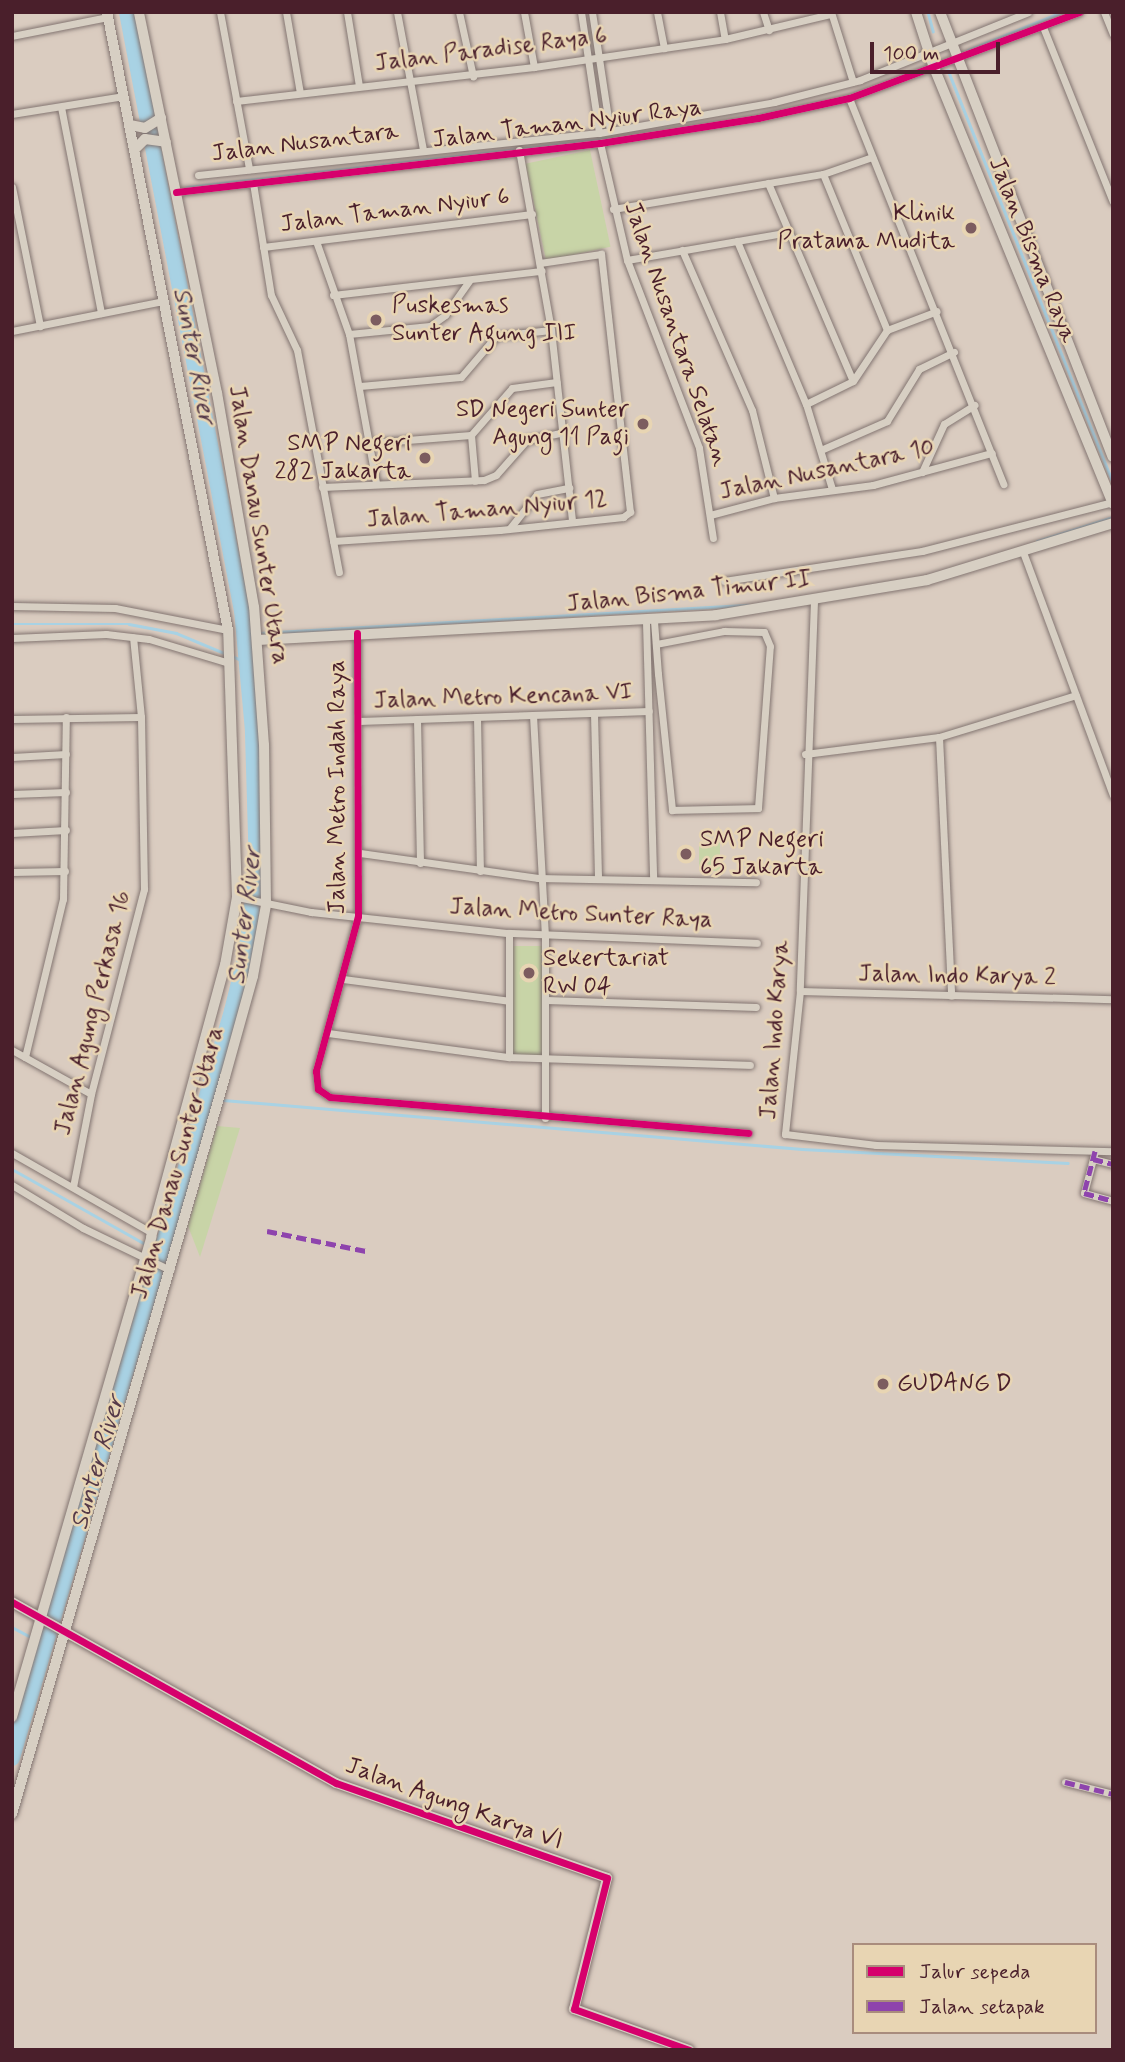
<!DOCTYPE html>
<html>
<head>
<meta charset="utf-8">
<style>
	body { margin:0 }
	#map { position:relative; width:1125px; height:2062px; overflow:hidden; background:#daccc0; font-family:Mynerve,sans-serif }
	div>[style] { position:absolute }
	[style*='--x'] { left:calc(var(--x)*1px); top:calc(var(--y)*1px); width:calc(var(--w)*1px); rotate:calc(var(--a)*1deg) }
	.green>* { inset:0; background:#c8d4a7; transform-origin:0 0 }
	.stream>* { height:2.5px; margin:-1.25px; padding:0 1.25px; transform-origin:1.25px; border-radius:1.25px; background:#a8d2e4 }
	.river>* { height:16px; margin:-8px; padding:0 8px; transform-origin:8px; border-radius:8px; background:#a8d2e4 }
	.roads { filter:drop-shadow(0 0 2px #837571) drop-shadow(0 0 2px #837571) }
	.street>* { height:7px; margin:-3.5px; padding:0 3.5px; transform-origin:3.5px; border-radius:3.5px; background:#d7cfc3 }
	.secondary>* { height:10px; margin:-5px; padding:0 5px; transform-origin:5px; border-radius:5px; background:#d7cfc3 }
	.quiet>* { height:5px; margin-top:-2.5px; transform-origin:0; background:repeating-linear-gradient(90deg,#8e44ad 0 10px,transparent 0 15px) }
	.cycleway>* { height:7px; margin:-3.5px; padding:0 3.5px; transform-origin:3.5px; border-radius:3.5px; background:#d6006c }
	.dots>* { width:19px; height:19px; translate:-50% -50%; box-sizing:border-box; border:4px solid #e8d5b3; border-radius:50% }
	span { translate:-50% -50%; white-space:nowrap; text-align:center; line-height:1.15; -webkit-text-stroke:5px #e8d5b3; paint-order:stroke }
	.street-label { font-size:24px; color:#4a1f2b }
	.poi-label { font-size:24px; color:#4a1f2b }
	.right { translate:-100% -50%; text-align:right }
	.left { translate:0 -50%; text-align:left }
	.water-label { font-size:26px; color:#553a49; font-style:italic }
	.frame { position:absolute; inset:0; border:14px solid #4a1f2b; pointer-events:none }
	.legend { position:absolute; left:852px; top:1943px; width:245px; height:91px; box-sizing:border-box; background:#e8d5b3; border:2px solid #a98c7d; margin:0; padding:9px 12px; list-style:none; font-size:21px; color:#4a1f2b }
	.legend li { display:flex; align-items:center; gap:14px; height:35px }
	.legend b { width:35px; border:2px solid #a98c7d }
	.scale { position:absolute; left:870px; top:42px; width:130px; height:32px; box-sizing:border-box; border:4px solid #4a1f2b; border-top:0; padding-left:9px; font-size:21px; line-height:24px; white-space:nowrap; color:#4a1f2b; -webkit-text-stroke:5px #e8d5b3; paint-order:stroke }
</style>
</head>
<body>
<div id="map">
	<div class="green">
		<div style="left:590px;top:150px;width:99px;height:66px;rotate:78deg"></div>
		<div style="left:699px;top:842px;width:21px;height:29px"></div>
		<div style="left:512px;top:946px;width:32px;height:109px"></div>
		<div style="clip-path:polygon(208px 1100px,216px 1102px,172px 1257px,162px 1254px)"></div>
		<div style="clip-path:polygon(217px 1126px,240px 1128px,200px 1257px,188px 1226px)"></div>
	</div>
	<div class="stream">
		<div style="--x:928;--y:12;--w:20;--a:75"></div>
		<div style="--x:968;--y:50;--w:101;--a:-22"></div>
		<div style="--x:948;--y:70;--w:444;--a:68.2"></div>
		<div style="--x:187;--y:187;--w:425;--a:-6.6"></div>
		<div style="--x:159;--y:192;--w:8;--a:-14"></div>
		<div style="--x:1037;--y:541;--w:80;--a:-17.5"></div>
		<div style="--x:12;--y:624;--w:117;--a:0"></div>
		<div style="--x:129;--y:624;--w:48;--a:10.8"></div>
		<div style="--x:176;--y:633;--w:52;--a:22.6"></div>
		<div style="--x:259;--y:633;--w:490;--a:-3.3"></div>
		<div style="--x:234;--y:657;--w:15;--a:23"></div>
		<div style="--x:206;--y:1099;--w:10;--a:6"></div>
		<div style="--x:223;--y:1100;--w:581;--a:4.84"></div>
		<div style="--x:802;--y:1149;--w:266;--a:3"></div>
		<div style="--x:12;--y:1169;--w:155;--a:29.4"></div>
		<div style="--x:153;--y:1248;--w:10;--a:29"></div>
		<div style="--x:12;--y:1627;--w:21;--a:28"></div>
		<div style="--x:36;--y:1640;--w:12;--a:31"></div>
	</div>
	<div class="river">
		<div style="--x:12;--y:1758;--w:779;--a:-73.59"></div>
		<div style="--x:232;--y:1011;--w:49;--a:-76"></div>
		<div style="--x:244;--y:963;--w:95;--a:-82.1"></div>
		<div style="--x:257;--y:869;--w:138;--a:-91.7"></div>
		<div style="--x:253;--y:731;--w:121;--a:-95.2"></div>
		<div style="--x:242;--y:611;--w:610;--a:-100.87"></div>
	</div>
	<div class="roads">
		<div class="street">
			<div style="--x:220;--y:12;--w:160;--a:79.5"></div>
			<div style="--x:286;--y:12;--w:82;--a:80.2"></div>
			<div style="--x:347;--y:12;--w:75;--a:80.8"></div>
			<div style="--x:397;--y:12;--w:139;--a:79.3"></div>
			<div style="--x:459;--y:12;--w:66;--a:77.7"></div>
			<div style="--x:524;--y:12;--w:56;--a:79.7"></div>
			<div style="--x:581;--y:12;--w:122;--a:81.5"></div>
			<div style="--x:592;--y:12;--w:120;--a:81.4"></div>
			<div style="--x:657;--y:12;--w:37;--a:79"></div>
			<div style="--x:720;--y:12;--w:27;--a:80"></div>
			<div style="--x:763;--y:12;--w:19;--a:72"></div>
			<div style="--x:831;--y:12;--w:73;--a:72.6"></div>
			<div style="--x:1104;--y:12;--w:24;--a:68"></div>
			<div style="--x:1043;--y:27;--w:188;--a:68.2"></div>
			<div style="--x:12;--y:36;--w:98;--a:-11.2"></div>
			<div style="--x:849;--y:98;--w:416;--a:68.2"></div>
			<div style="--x:236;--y:101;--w:300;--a:-6.5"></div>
			<div style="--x:534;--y:67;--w:193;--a:-8.3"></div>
			<div style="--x:725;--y:39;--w:109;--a:-13.3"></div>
			<div style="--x:61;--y:107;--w:210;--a:79"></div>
			<div style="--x:12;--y:114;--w:113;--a:-9.1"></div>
			<div style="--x:600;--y:143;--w:120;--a:77"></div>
			<div style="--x:627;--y:260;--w:201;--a:69"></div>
			<div style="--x:699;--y:448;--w:91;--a:81.2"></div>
			<div style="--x:519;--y:150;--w:183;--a:79.9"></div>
			<div style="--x:551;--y:330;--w:192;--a:83.7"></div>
			<div style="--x:823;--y:174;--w:169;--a:67.7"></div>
			<div style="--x:198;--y:175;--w:403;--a:-6"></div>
			<div style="--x:599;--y:133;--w:178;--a:-10"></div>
			<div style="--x:774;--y:102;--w:89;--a:-14.3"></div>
			<div style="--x:860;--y:80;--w:181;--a:-22"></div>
			<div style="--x:253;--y:183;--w:113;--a:80.9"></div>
			<div style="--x:271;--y:295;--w:61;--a:64.7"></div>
			<div style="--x:297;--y:350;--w:226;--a:79.3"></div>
			<div style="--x:768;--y:183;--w:215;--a:66.8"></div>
			<div style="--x:12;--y:187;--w:142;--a:78.6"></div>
			<div style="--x:176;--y:192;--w:427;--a:-6.6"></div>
			<div style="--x:600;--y:143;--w:160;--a:-9"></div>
			<div style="--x:758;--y:118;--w:93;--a:-12.4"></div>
			<div style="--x:849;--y:98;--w:246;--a:-20.5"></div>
			<div style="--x:613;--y:209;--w:213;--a:-9.5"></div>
			<div style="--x:823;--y:174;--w:52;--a:-19.1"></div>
			<div style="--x:316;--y:241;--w:99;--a:70.5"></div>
			<div style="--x:349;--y:334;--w:151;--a:79.7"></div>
			<div style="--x:737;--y:241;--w:177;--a:67.1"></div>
			<div style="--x:806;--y:404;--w:89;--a:73"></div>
			<div style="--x:263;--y:247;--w:271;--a:-7"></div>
			<div style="--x:682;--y:250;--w:175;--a:66.4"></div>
			<div style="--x:752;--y:410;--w:91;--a:76"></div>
			<div style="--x:627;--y:260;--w:164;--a:-9.8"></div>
			<div style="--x:333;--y:295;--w:210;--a:-6.6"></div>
			<div style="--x:12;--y:331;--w:155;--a:-11.2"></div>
			<div style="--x:349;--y:334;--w:81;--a:-5.6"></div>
			<div style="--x:430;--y:326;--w:19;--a:-36"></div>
			<div style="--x:445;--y:315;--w:42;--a:-54.8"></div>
			<div style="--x:360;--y:386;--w:101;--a:-5.1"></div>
			<div style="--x:461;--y:377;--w:54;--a:-49.5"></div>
			<div style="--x:496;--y:336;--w:55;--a:-6.2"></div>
			<div style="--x:806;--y:404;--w:52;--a:-26.1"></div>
			<div style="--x:853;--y:381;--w:61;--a:-56.3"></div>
			<div style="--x:887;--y:330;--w:53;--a:-20.8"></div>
			<div style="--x:471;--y:435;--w:46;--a:85"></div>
			<div style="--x:369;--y:443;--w:102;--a:-4.5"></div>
			<div style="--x:471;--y:435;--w:62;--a:-48.9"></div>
			<div style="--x:512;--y:388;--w:45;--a:-7.6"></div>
			<div style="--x:823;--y:449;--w:70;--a:-23.6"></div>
			<div style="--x:887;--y:421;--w:61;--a:-58.4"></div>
			<div style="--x:919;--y:369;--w:39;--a:-26"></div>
			<div style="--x:922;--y:472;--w:53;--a:-65.4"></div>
			<div style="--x:944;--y:424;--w:36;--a:-32"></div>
			<div style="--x:322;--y:487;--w:162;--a:-2.5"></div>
			<div style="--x:484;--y:480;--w:13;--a:-23"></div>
			<div style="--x:496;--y:475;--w:47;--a:-48.5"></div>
			<div style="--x:527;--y:440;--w:38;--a:-12"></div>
			<div style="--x:710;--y:515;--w:66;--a:-14.9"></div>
			<div style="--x:774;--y:498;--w:100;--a:-7.5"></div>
			<div style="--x:873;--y:485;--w:123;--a:-15.1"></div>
			<div style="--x:510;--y:528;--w:43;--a:-51.5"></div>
			<div style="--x:537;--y:494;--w:33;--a:-11"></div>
			<div style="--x:333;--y:541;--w:167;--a:-3.8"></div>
			<div style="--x:500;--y:530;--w:124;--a:-6"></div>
			<div style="--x:623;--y:517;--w:9;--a:-36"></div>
			<div style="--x:630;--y:512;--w:260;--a:-96.4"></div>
			<div style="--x:601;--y:254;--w:62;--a:171.6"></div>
			<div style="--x:1023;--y:552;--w:259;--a:69.7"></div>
			<div style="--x:724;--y:581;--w:200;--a:-8.6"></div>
			<div style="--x:922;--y:551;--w:197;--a:-14.4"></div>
			<div style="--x:814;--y:601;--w:390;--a:92.1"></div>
			<div style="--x:800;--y:991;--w:144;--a:96"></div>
			<div style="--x:785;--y:1134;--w:92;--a:6.9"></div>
			<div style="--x:876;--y:1145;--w:237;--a:1.5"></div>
			<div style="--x:12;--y:606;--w:103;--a:1.1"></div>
			<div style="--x:115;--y:608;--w:115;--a:11"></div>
			<div style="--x:654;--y:621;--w:53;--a:85.7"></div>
			<div style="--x:658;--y:674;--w:137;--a:84.1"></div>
			<div style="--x:672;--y:810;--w:86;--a:-1.3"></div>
			<div style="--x:758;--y:808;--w:162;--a:-85.8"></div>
			<div style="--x:770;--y:646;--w:15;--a:-113"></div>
			<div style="--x:764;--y:632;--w:40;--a:-178.6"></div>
			<div style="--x:724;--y:631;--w:69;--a:169.2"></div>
			<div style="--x:646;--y:622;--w:258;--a:88.4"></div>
			<div style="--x:357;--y:633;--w:283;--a:89.8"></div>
			<div style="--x:358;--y:916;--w:161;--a:105.2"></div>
			<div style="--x:316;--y:1071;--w:18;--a:84"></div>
			<div style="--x:318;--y:1089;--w:14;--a:34"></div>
			<div style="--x:330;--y:1097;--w:420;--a:4.9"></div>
			<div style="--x:12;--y:638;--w:94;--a:-2.4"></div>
			<div style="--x:106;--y:634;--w:43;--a:6.6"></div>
			<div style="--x:149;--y:639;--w:84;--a:16.7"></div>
			<div style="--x:594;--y:713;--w:166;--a:88.6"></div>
			<div style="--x:533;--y:715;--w:221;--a:86.9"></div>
			<div style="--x:545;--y:936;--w:182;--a:90"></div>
			<div style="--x:477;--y:717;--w:154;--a:88.9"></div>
			<div style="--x:12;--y:719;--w:129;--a:-0.9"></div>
			<div style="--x:417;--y:719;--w:144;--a:88.8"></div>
			<div style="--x:359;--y:721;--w:290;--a:-2"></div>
			<div style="--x:939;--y:737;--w:259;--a:87.3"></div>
			<div style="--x:805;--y:754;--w:135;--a:-7.2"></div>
			<div style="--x:939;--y:737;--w:143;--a:-17"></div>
			<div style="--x:12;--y:757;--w:54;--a:-3.2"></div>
			<div style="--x:12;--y:794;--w:54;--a:-2.1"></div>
			<div style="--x:12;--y:833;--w:54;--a:-3.2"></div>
			<div style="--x:360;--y:853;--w:180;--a:8"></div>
			<div style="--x:538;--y:878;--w:218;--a:1.1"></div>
			<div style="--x:12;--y:872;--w:53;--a:-1.1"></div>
			<div style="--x:237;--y:897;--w:76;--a:11.5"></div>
			<div style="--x:311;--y:912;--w:199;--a:6.1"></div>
			<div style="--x:509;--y:933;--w:248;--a:2.3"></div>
			<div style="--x:509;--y:933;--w:124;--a:90"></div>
			<div style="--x:343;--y:979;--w:167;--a:7.5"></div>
			<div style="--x:800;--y:991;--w:313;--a:1.5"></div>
			<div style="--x:546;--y:1000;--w:210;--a:1.9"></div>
			<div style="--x:328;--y:1033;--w:183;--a:7.6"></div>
			<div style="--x:509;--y:1057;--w:241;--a:1.9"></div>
			<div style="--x:12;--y:1050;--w:90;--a:29.1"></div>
			<div style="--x:25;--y:1057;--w:163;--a:-76.5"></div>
			<div style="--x:63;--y:899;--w:182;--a:-89.1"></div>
			<div style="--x:1095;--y:1151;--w:43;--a:104.7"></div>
			<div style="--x:1084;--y:1193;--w:30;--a:15"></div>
			<div style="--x:12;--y:1153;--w:161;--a:29.7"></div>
			<div style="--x:1093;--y:1159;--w:21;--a:14"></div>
			<div style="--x:12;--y:1185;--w:83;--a:31.2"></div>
			<div style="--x:83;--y:1228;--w:97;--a:25.8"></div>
			<div style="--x:73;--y:1187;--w:95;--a:-79"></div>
			<div style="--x:91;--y:1094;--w:212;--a:-75.5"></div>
			<div style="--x:144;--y:889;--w:172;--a:-91"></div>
			<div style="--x:141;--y:717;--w:80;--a:-95.7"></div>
			<div style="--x:1065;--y:1782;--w:49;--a:14"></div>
		</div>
		<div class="secondary">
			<div style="--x:916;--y:12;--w:56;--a:72.2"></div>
			<div style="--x:933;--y:65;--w:474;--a:67.7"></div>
			<div style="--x:940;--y:12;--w:477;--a:68.8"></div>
			<div style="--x:130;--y:125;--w:15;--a:11"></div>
			<div style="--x:145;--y:128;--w:19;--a:-32"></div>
			<div style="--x:135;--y:149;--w:14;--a:-45"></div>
			<div style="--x:145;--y:139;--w:21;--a:8"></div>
			<div style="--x:258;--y:640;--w:459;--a:-3.1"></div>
			<div style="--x:716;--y:615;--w:214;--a:-9.4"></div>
			<div style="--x:927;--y:580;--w:195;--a:-17"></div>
			<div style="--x:12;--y:1602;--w:371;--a:29.2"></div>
			<div style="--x:336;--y:1783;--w:287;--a:19.3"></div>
			<div style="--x:607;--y:1878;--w:135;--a:104.1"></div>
			<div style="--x:574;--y:2009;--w:122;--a:19.6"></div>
			<div style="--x:12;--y:1717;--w:500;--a:-73.8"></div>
			<div style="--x:151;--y:1237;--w:282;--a:-74.8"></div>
			<div style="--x:225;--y:965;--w:69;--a:-80"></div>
			<div style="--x:237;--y:897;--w:267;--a:-91.9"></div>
			<div style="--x:228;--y:630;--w:630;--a:-101.08"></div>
			<div style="--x:12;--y:1814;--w:767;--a:-73.88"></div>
			<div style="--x:225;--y:1077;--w:105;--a:-74.5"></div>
			<div style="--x:253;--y:976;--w:72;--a:-79.6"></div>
			<div style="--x:266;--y:905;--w:160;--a:-90.7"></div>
			<div style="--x:264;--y:745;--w:138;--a:-94.1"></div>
			<div style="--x:254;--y:607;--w:217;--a:-99.8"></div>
			<div style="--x:217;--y:393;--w:389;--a:-101.6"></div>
		</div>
	</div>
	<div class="quiet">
		<div style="--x:1095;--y:1151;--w:43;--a:104.7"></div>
		<div style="--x:1084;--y:1193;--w:30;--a:15"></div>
		<div style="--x:1093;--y:1159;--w:21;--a:14"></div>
		<div style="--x:267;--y:1231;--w:101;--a:11.4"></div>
		<div style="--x:1065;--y:1782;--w:49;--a:14"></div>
	</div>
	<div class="cycleway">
		<div style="--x:176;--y:192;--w:427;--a:-6.6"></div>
		<div style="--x:600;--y:143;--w:160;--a:-9"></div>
		<div style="--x:758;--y:118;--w:93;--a:-12.4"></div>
		<div style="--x:849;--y:98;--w:246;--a:-20.5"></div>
		<div style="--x:357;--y:633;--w:283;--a:89.8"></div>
		<div style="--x:358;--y:916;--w:161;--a:105.2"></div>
		<div style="--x:316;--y:1071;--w:18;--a:84"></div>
		<div style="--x:318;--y:1089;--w:14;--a:34"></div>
		<div style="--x:330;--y:1097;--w:420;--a:4.9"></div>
		<div style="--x:12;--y:1602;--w:371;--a:29.2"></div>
		<div style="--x:336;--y:1783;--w:287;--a:19.3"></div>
		<div style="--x:607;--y:1878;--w:135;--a:104.1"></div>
		<div style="--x:574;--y:2009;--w:122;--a:19.6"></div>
	</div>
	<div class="dots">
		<div style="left:971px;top:228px;background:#7c5c5f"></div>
		<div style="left:376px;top:320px;background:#7c5c5f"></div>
		<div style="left:643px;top:424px;background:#7c5c5f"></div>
		<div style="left:425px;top:458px;background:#7c5c5f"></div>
		<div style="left:686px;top:854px;background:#7c5c5f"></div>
		<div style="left:529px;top:973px;background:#7c5c5f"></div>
		<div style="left:883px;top:1384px;background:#7c5c5f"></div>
	</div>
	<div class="street-label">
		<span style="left:491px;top:50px;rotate:-7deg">Jalan Paradise Raya 6</span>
		<span style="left:567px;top:124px;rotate:-7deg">Jalan Taman Nyiur Raya</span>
		<span style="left:305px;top:143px;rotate:-7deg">Jalan Nusantara</span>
		<span style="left:395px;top:211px;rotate:-7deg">Jalan Taman Nyiur 6</span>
		<span style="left:1032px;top:250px;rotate:68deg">Jalan Bisma Raya</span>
		<span style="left:676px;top:334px;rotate:71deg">Jalan Nusantara Selatan</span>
		<span style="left:827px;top:470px;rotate:-12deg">Jalan Nusantara 10</span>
		<span style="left:487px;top:510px;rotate:-5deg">Jalan Taman Nyiur 12</span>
		<span style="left:258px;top:525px;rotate:81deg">Jalan Danau Sunter Utara</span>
		<span style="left:689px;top:592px;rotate:-6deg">Jalan Bisma Timur II</span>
		<span style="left:503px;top:697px;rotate:-2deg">Jalan Metro Kencana VI</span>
		<span style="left:338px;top:787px;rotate:-90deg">Jalan Metro Indah Raya</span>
		<span style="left:581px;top:914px;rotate:3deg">Jalan Metro Sunter Raya</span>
		<span style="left:957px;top:976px;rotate:1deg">Jalan Indo Karya 2</span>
		<span style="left:93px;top:1013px;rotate:-76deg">Jalan Agung Perkasa 16</span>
		<span style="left:775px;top:1030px;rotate:-86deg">Jalan Indo Karya</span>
		<span style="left:178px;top:1163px;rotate:-74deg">Jalan Danau Sunter Utara</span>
		<span style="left:454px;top:1804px;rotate:20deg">Jalan Agung Karya VI</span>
	</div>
	<div class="poi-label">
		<span class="right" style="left:955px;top:228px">Klinik<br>Pratama Mudita</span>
		<span class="left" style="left:392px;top:320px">Puskesmas<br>Sunter Agung III</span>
		<span class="right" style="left:629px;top:424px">SD Negeri Sunter<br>Agung 11 Pagi</span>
		<span class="right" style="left:411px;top:458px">SMP Negeri<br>282 Jakarta</span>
		<span class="left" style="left:700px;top:854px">SMP Negeri<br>65 Jakarta</span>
		<span class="left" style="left:543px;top:973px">Sekertariat<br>RW 04</span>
		<span class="left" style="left:897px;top:1384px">GUDANG D</span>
	</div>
	<div class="water-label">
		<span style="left:193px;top:356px;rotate:79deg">Sunter River</span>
		<span style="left:246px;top:916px;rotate:-83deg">Sunter River</span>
		<span style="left:99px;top:1463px;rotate:-74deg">Sunter River</span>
	</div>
	<div class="frame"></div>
	<ul class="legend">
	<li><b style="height:9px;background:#d6006c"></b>Jalur sepeda</li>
	<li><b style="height:9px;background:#8e44ad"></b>Jalan setapak</li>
	</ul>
	<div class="scale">100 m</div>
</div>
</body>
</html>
